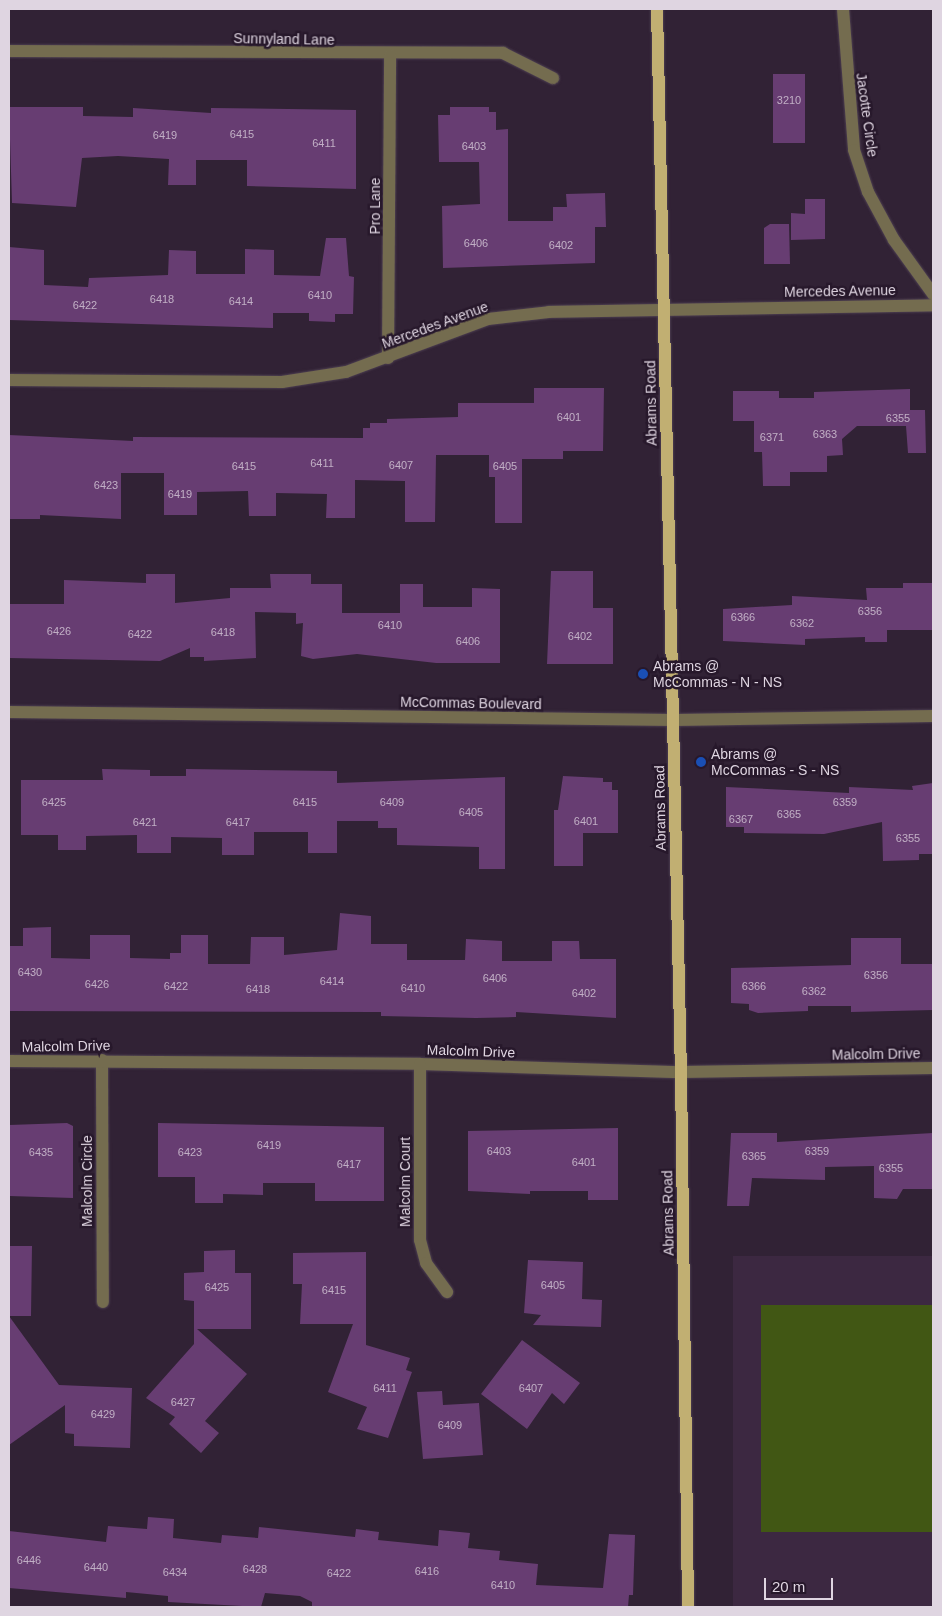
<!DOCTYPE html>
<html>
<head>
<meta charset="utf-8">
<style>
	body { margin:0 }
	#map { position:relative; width:942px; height:1616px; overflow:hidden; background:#312235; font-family:Arial,sans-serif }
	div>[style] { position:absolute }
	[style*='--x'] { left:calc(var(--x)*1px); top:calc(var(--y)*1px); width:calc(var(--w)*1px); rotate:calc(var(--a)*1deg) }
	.built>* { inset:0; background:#3c2841; transform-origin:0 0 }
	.green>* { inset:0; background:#415714; transform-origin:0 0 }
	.building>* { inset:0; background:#673d72; transform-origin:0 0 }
	.roads { filter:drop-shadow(0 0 1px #4d3f51) drop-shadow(0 0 1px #4d3f51) }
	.minor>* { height:12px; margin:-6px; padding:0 6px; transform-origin:6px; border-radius:6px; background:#746c4f }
	.major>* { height:12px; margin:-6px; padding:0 6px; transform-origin:6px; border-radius:6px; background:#c1af72 }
	.dots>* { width:14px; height:14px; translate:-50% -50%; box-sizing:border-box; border:2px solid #27182b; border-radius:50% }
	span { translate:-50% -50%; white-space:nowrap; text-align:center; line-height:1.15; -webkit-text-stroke:5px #27182b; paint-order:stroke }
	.number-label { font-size:11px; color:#c1afc5 }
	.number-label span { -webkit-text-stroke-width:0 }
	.street-label { font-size:14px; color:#dfd5e1 }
	.poi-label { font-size:14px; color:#dfd5e1 }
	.left { translate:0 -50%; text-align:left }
	.frame { position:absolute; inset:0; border:10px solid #dfd5e1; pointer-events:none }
	.scale { position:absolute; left:764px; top:1578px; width:69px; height:22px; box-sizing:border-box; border:2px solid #dfd5e1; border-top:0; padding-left:6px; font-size:15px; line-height:18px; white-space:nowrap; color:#dfd5e1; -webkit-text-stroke:4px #27182b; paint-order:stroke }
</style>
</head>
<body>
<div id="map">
	<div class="built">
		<div style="left:933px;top:1256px;width:351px;height:200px;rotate:90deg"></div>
	</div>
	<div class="green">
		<div style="left:933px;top:1305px;width:227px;height:172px;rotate:90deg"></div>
	</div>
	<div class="building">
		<div style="left:773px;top:74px;width:32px;height:69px"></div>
		<div style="clip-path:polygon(9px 107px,83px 107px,83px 116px,133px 117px,133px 108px,211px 113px,211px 108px,356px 110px,356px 189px,247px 186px,247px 160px,196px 160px,196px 185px,168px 185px,169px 159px,118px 156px,82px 158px,76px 207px,12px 203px)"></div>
		<div style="clip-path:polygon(450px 107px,489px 107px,489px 112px,496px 112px,496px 130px,508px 129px,508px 221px,553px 221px,553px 207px,567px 207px,566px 194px,605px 193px,606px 227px,595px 227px,595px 263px,443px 268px,442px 206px,480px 204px,479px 162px,439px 162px,438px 115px,450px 115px)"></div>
		<div style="clip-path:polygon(805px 199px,825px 199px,825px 239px,791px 240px,791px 213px,805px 214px)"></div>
		<div style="clip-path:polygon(770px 224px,789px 224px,790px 264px,764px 264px,764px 228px)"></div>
		<div style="clip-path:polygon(326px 238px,346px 238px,349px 276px,354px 277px,353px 314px,335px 314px,335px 322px,309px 321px,309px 313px,273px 313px,273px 328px,9px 320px,9px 247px,44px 250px,44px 285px,88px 287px,89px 278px,168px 275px,169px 250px,196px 251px,196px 274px,245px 274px,245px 249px,274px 250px,274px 275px,320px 276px)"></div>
		<div style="clip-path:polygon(534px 388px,604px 388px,603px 451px,563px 451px,563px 459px,522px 459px,522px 523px,495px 523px,495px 477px,489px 477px,489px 455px,436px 455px,435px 522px,405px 522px,405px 481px,355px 480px,355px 518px,326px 518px,327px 494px,276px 493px,276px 516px,249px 516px,248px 491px,197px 492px,197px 515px,164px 515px,164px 473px,121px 473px,121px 519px,40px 515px,40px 519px,10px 519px,9px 435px,133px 441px,133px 437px,363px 438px,363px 428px,370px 428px,370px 423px,387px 423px,387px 419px,458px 417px,458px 403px,534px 403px)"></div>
		<div style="clip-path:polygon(910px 389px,910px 410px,925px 410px,926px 453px,908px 453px,906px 426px,857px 426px,842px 439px,843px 455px,827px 456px,827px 472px,790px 472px,790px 486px,763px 486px,762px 452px,754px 452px,754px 421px,733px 421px,733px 391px,779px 391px,779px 398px,814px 398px,814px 392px)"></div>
		<div style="clip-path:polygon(551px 571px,593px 571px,593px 608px,613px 608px,613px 664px,547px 664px)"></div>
		<div style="clip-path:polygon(146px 574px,175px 574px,175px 603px,230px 598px,230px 588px,271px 588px,270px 574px,311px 574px,311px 584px,342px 584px,342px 613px,400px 613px,400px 584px,423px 584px,423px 607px,472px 607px,472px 588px,500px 589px,500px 663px,436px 663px,357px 654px,313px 659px,301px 656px,303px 623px,296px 624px,296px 613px,255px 612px,256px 658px,204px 661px,204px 657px,190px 657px,190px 648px,160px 661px,9px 658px,9px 604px,64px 604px,64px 580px,146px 583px)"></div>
		<div style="clip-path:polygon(903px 583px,933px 583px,933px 630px,887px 630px,887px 642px,865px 642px,865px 637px,805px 639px,805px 645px,723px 641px,723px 609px,792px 605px,792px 596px,867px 600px,866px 588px,903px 588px)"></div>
		<div style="clip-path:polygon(102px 769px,150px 770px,150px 776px,186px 776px,186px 769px,337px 771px,337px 783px,505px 777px,505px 869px,479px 869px,479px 847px,397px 845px,397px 828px,378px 828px,378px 821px,337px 821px,337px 853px,308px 853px,308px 832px,254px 832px,254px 855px,222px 855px,222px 838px,171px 837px,171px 853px,137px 853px,137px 835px,86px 836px,86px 850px,58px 850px,58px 835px,21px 835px,21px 780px,103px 780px)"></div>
		<div style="clip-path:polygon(563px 776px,603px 778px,603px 782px,612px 782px,612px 790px,618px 790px,618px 833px,583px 833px,583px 866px,554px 866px,554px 810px,558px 810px)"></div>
		<div style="clip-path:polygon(933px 783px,933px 854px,919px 854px,919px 860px,883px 861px,882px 822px,824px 834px,744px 833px,744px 827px,726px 827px,726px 787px,849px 793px,849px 787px,913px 790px,912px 786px)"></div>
		<div style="clip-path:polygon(340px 913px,371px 916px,371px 944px,407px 944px,407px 960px,465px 960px,466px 939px,502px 941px,502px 961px,552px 961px,552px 941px,579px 941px,580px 959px,616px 959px,616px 1018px,516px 1012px,516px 1017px,476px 1018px,381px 1016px,381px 1012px,9px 1011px,9px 946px,23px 946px,23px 928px,51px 927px,51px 958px,90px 959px,90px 935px,130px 935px,130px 958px,170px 959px,170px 953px,181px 953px,181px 935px,208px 935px,208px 964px,250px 964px,251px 937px,284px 937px,284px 955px,337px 950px)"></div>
		<div style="clip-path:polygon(851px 938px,901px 938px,901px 964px,933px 964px,933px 1010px,851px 1012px,851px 1006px,808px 1006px,808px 1011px,758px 1013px,749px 1010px,749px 1004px,731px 1003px,731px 968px,851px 965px)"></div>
		<div style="clip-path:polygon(67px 1123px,73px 1126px,73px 1198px,9px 1196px,9px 1125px)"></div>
		<div style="clip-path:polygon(158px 1123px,384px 1127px,384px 1201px,315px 1201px,315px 1183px,263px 1183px,263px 1195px,223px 1194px,223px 1203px,195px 1203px,195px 1177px,158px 1177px)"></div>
		<div style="clip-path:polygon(618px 1128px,618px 1200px,588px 1200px,588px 1191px,530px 1191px,530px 1194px,468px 1191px,468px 1131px)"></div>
		<div style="clip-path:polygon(731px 1133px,777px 1133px,777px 1142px,933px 1133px,933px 1189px,903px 1189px,897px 1199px,874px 1198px,874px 1166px,825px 1167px,825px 1180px,752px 1178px,749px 1206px,727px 1206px)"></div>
		<div style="clip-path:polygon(9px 1246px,32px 1246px,31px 1316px,9px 1316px,59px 1385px,132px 1388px,130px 1448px,74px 1446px,74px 1434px,65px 1433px,65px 1405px,9px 1445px)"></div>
		<div style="clip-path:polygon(235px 1250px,235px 1273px,251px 1273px,251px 1329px,197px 1329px,247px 1374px,205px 1421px,219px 1433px,201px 1453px,169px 1424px,175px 1417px,146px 1398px,194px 1344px,194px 1301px,184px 1300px,184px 1273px,204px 1272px,204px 1251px)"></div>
		<div style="clip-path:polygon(366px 1252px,366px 1345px,410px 1358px,406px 1370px,412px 1372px,388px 1438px,357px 1429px,367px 1407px,328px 1392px,353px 1324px,300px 1324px,302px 1284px,293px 1284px,293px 1253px)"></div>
		<div style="clip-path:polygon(528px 1260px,583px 1262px,582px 1299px,602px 1300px,601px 1327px,533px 1325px,541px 1315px,524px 1313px)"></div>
		<div style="clip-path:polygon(522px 1340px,580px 1383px,564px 1404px,552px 1393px,527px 1429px,481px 1394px)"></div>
		<div style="clip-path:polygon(442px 1391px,443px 1405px,479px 1403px,483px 1455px,423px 1459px,417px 1392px)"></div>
		<div style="clip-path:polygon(148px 1517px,174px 1519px,173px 1538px,221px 1543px,222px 1535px,258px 1538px,259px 1527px,355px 1537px,356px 1529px,379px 1532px,378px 1540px,438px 1546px,439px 1530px,470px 1533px,468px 1548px,500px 1551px,499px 1560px,538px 1564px,536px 1585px,603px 1588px,609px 1534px,635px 1535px,633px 1595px,629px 1595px,628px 1607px,312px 1607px,312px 1602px,300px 1596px,265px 1593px,261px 1607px,168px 1602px,168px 1596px,126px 1592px,126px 1598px,9px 1588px,9px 1531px,106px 1542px,108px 1526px,147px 1529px)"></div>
	</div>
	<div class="roads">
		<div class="minor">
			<div style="--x:843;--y:9;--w:141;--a:85.5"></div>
			<div style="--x:854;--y:150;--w:44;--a:71.6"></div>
			<div style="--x:868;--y:192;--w:55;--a:61.6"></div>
			<div style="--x:894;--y:240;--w:67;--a:54.2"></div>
			<div style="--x:9;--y:51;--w:494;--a:0.2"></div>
			<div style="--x:503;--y:53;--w:56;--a:26.6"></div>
			<div style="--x:388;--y:358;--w:303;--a:-89.6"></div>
			<div style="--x:9;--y:380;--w:273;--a:0.4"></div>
			<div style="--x:282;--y:382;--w:65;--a:-8.9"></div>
			<div style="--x:346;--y:372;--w:152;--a:-20.5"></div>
			<div style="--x:488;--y:319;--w:61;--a:-6.5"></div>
			<div style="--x:549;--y:312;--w:384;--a:-1"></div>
			<div style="--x:9;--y:712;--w:665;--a:0.69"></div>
			<div style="--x:674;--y:720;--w:259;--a:-0.9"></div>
			<div style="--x:102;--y:1060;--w:242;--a:89.8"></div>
			<div style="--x:9;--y:1061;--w:411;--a:0.4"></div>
			<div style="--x:420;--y:1064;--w:261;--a:1.8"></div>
			<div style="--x:681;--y:1072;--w:252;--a:-0.9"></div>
			<div style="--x:420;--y:1064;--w:176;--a:90"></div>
			<div style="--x:420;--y:1240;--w:24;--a:75"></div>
			<div style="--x:426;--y:1263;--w:36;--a:54"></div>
		</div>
		<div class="major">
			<div style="--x:657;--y:9;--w:1063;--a:88.71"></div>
			<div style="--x:681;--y:1072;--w:535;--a:89.25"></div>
		</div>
	</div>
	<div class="dots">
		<div style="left:643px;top:674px;background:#1a4fb4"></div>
		<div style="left:701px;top:762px;background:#1a4fb4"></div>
	</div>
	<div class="number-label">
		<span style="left:789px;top:100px">3210</span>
		<span style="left:242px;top:134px">6415</span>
		<span style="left:165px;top:135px">6419</span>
		<span style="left:324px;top:143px">6411</span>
		<span style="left:474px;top:146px">6403</span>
		<span style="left:476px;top:243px">6406</span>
		<span style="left:561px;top:245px">6402</span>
		<span style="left:320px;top:295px">6410</span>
		<span style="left:162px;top:299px">6418</span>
		<span style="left:241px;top:301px">6414</span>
		<span style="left:85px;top:305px">6422</span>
		<span style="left:569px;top:417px">6401</span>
		<span style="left:898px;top:418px">6355</span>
		<span style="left:825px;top:434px">6363</span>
		<span style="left:772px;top:437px">6371</span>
		<span style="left:322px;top:463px">6411</span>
		<span style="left:401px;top:465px">6407</span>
		<span style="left:244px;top:466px">6415</span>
		<span style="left:505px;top:466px">6405</span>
		<span style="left:106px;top:485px">6423</span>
		<span style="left:180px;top:494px">6419</span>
		<span style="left:870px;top:611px">6356</span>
		<span style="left:743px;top:617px">6366</span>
		<span style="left:802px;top:623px">6362</span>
		<span style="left:390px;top:625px">6410</span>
		<span style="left:59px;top:631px">6426</span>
		<span style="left:223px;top:632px">6418</span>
		<span style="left:140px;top:634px">6422</span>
		<span style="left:580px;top:636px">6402</span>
		<span style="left:468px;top:641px">6406</span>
		<span style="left:54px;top:802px">6425</span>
		<span style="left:305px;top:802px">6415</span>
		<span style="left:392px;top:802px">6409</span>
		<span style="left:845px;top:802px">6359</span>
		<span style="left:471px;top:812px">6405</span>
		<span style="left:789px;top:814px">6365</span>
		<span style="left:741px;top:819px">6367</span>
		<span style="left:586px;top:821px">6401</span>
		<span style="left:145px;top:822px">6421</span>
		<span style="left:238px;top:822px">6417</span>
		<span style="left:908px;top:838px">6355</span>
		<span style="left:30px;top:972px">6430</span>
		<span style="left:876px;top:975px">6356</span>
		<span style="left:495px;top:978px">6406</span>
		<span style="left:332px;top:981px">6414</span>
		<span style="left:97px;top:984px">6426</span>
		<span style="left:176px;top:986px">6422</span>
		<span style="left:754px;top:986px">6366</span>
		<span style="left:413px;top:988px">6410</span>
		<span style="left:258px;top:989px">6418</span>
		<span style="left:814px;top:991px">6362</span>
		<span style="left:584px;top:993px">6402</span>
		<span style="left:269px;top:1145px">6419</span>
		<span style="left:499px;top:1151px">6403</span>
		<span style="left:817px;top:1151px">6359</span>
		<span style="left:41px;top:1152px">6435</span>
		<span style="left:190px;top:1152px">6423</span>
		<span style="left:754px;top:1156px">6365</span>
		<span style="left:584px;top:1162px">6401</span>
		<span style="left:349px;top:1164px">6417</span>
		<span style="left:891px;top:1168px">6355</span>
		<span style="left:553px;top:1285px">6405</span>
		<span style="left:217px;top:1287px">6425</span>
		<span style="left:334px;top:1290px">6415</span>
		<span style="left:385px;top:1388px">6411</span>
		<span style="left:531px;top:1388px">6407</span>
		<span style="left:183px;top:1402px">6427</span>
		<span style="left:103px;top:1414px">6429</span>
		<span style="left:450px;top:1425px">6409</span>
		<span style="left:29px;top:1560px">6446</span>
		<span style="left:96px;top:1567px">6440</span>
		<span style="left:255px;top:1569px">6428</span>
		<span style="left:427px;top:1571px">6416</span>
		<span style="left:175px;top:1572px">6434</span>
		<span style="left:339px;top:1573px">6422</span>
		<span style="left:503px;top:1585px">6410</span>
	</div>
	<div class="street-label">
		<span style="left:284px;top:39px;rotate:1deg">Sunnyland Lane</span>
		<span style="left:867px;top:115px;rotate:82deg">Jacotte Circle</span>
		<span style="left:375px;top:206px;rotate:-90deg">Pro Lane</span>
		<span style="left:840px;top:291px;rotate:-1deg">Mercedes Avenue</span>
		<span style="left:435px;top:325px;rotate:-20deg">Mercedes Avenue</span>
		<span style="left:651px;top:403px;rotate:-91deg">Abrams Road</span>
		<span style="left:471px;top:703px;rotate:1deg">McCommas Boulevard</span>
		<span style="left:660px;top:808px;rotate:-91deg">Abrams Road</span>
		<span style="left:66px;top:1046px;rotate:-1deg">Malcolm Drive</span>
		<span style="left:471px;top:1051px;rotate:2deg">Malcolm Drive</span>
		<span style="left:876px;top:1054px;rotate:-1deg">Malcolm Drive</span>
		<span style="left:87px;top:1181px;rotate:-90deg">Malcolm Circle</span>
		<span style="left:405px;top:1182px;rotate:-90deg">Malcolm Court</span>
		<span style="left:668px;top:1213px;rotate:-91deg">Abrams Road</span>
	</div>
	<div class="poi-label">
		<span class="left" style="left:653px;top:674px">Abrams @<br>McCommas - N - NS</span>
		<span class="left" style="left:711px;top:762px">Abrams @<br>McCommas - S - NS</span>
	</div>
	<div class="frame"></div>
	<div class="scale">20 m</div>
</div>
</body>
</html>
